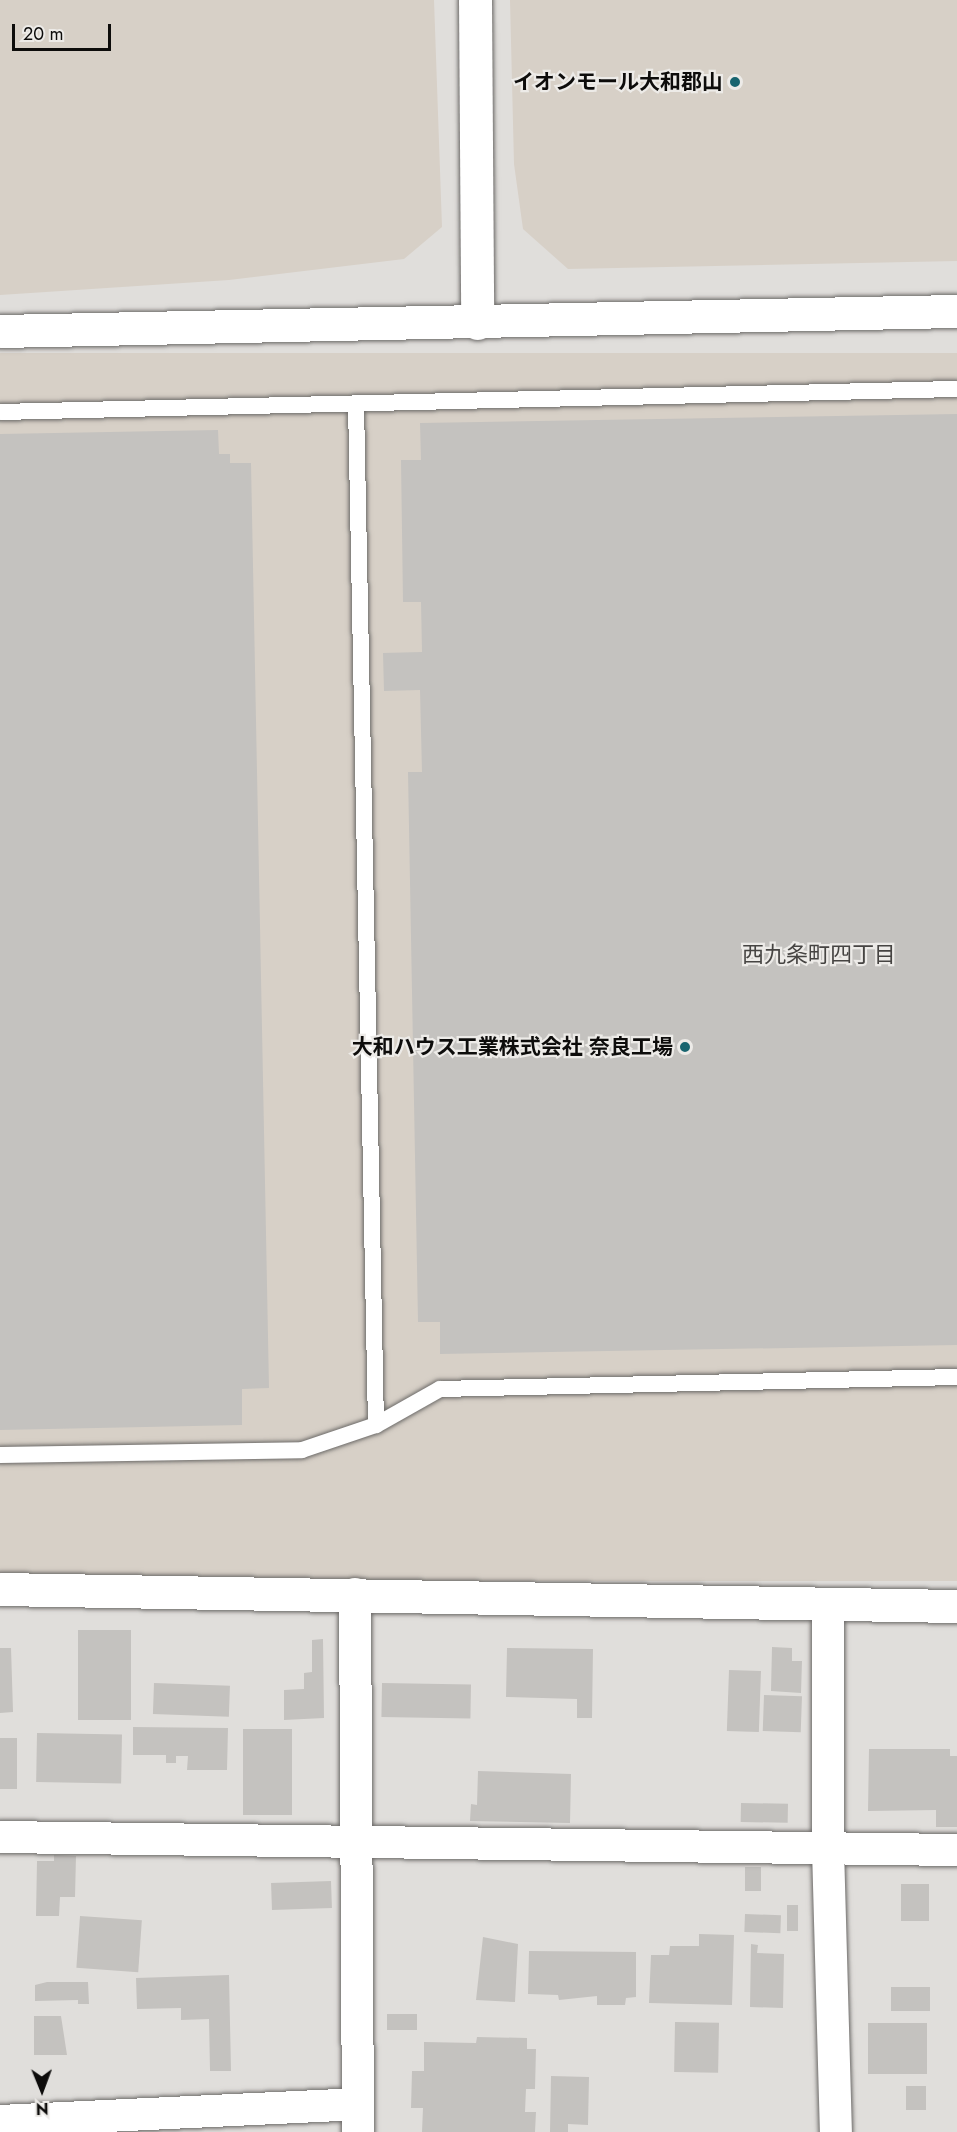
<!DOCTYPE html>
<html>
<head>
<meta charset="utf-8">
<style>
	body { margin:0 }
	#map { position:relative; width:957px; height:2132px; overflow:hidden; background:#e0dedb; font-family:Jost,"Noto Sans JP",sans-serif }
	div>[style] { position:absolute }
	[style*='--x'] { left:calc(var(--x)*1px); top:calc(var(--y)*1px); width:calc(var(--w)*1px); rotate:calc(var(--a)*1deg) }
	.built>* { inset:0; background:#d7d0c7; transform-origin:0 0 }
	.building>* { inset:0; background:#c4c2bf; transform-origin:0 0 }
	.roads { filter:drop-shadow(0 0 2px #6c6a68) drop-shadow(0 0 2px #6c6a68) }
	.service>* { height:16px; margin:-8px; padding:0 8px; transform-origin:8px; border-radius:8px; background:#fff }
	.minor>* { height:32px; margin:-16px; padding:0 16px; transform-origin:16px; border-radius:16px; background:#fff }
	.tertiary>* { height:33px; margin:-16.5px; padding:0 16.5px; transform-origin:16.5px; border-radius:16.5px; background:#fff }
	.dots>* { width:16px; height:16px; translate:-50% -50%; box-sizing:border-box; border:3px solid #edebe8; border-radius:50% }
	span { translate:-50% -50%; white-space:nowrap; text-align:center; line-height:1.15; -webkit-text-stroke:4.5px #edebe8; paint-order:stroke }
	.poi-label { font-size:21px; color:#0d0c0b; font-weight:700 }
	.right { translate:-100% -50%; text-align:right }
	.neighbourhood-label { font-size:22px; color:#464442 }
	.north { position:absolute; left:12px; top:2060px; width:60px; height:60px; -webkit-text-stroke:4px #edebe8; paint-order:stroke; rotate:179deg; font-size:16px; font-weight:700; line-height:24px; text-align:center; color:#0d0c0b }
	.north::after { content:''; display:block; margin:auto; width:21px; height:27px; background:#0d0c0b; clip-path:polygon(50% 0,100% 100%,50% 72%,0 100%) }
	.scale { position:absolute; left:12px; top:24px; width:99px; height:27px; box-sizing:border-box; border:3px solid #0d0c0b; border-top:0; padding-left:8px; font-size:18px; line-height:21px; white-space:nowrap; color:#0d0c0b; -webkit-text-stroke:4px #edebe8; paint-order:stroke }
</style>
</head>
<body>
<div id="map">
	<div class="built">
		<div style="clip-path:polygon(0 0,434px 0,442px 227px,404px 259px,229px 280px,0 295px)"></div>
		<div style="clip-path:polygon(510px 0,957px 0,957px 261px,568px 269px,523px 229px,514px 164px)"></div>
		<div style="left:957px;top:353px;width:1228px;height:957px;rotate:90deg"></div>
	</div>
	<div class="building">
		<div style="clip-path:polygon(957px 414px,957px 1345px,440px 1354px,440px 1322px,418px 1322px,408px 772px,422px 772px,420px 690px,384px 691px,383px 653px,422px 652px,421px 602px,403px 602px,401px 460px,421px 460px,420px 423px)"></div>
		<div style="clip-path:polygon(218px 430px,219px 454px,230px 454px,230px 463px,251px 463px,269px 1388px,242px 1389px,242px 1425px,0 1430px,0 434px)"></div>
		<div style="left:78px;top:1630px;width:53px;height:90px"></div>
		<div style="clip-path:polygon(323px 1639px,324px 1718px,284px 1720px,284px 1690px,304px 1689px,304px 1673px,312px 1672px,312px 1640px)"></div>
		<div style="clip-path:polygon(772px 1647px,792px 1648px,792px 1661px,802px 1661px,801px 1693px,771px 1691px)"></div>
		<div style="clip-path:polygon(0 1648px,11px 1648px,13px 1712px,0 1713px)"></div>
		<div style="clip-path:polygon(507px 1648px,593px 1649px,592px 1718px,577px 1718px,577px 1699px,506px 1697px)"></div>
		<div style="left:729px;top:1670px;width:32px;height:61px;rotate:2deg"></div>
		<div style="left:154px;top:1683px;width:76px;height:31px;rotate:2deg"></div>
		<div style="left:382px;top:1683px;width:89px;height:34px;rotate:1deg"></div>
		<div style="left:764px;top:1695px;width:38px;height:36px;rotate:2deg"></div>
		<div style="clip-path:polygon(133px 1727px,228px 1728px,227px 1770px,187px 1770px,188px 1756px,176px 1756px,176px 1763px,166px 1763px,166px 1755px,133px 1755px)"></div>
		<div style="left:292px;top:1729px;width:86px;height:49px;rotate:90deg"></div>
		<div style="left:37px;top:1733px;width:85px;height:49px;rotate:1deg"></div>
		<div style="left:0;top:1738px;width:17px;height:51px"></div>
		<div style="clip-path:polygon(869px 1749px,950px 1749px,950px 1756px,957px 1756px,957px 1827px,936px 1827px,936px 1810px,868px 1811px)"></div>
		<div style="clip-path:polygon(478px 1771px,571px 1774px,570px 1823px,470px 1821px,471px 1804px,477px 1805px)"></div>
		<div style="left:741px;top:1803px;width:47px;height:19px;rotate:1deg"></div>
		<div style="clip-path:polygon(54px 1855px,76px 1856px,75px 1897px,60px 1897px,59px 1916px,36px 1916px,37px 1861px,54px 1861px)"></div>
		<div style="left:745px;top:1867px;width:16px;height:24px"></div>
		<div style="left:331px;top:1881px;width:27px;height:60px;rotate:88deg"></div>
		<div style="left:901px;top:1884px;width:28px;height:37px"></div>
		<div style="left:787px;top:1905px;width:11px;height:26px"></div>
		<div style="left:745px;top:1914px;width:36px;height:18px;rotate:2deg"></div>
		<div style="left:80px;top:1916px;width:62px;height:52px;rotate:4deg"></div>
		<div style="clip-path:polygon(699px 1934px,734px 1935px,732px 2005px,649px 2003px,651px 1955px,669px 1955px,670px 1946px,699px 1946px)"></div>
		<div style="clip-path:polygon(483px 1937px,518px 1944px,515px 2002px,476px 2000px)"></div>
		<div style="clip-path:polygon(751px 1944px,758px 1945px,757px 1953px,784px 1954px,783px 2008px,750px 2007px)"></div>
		<div style="clip-path:polygon(529px 1951px,636px 1952px,636px 1997px,626px 1998px,625px 2005px,597px 2005px,597px 1996px,559px 2000px,558px 1995px,528px 1994px)"></div>
		<div style="clip-path:polygon(229px 1975px,231px 2071px,210px 2071px,209px 2019px,181px 2020px,181px 2008px,137px 2009px,136px 1978px)"></div>
		<div style="clip-path:polygon(47px 1982px,88px 1982px,89px 2004px,78px 2004px,78px 2000px,35px 2001px,35px 1985px)"></div>
		<div style="left:891px;top:1987px;width:39px;height:24px"></div>
		<div style="left:387px;top:2014px;width:30px;height:16px"></div>
		<div style="clip-path:polygon(34px 2016px,61px 2016px,67px 2055px,34px 2055px)"></div>
		<div style="left:675px;top:2022px;width:44px;height:50px;rotate:1deg"></div>
		<div style="left:868px;top:2023px;width:59px;height:51px"></div>
		<div style="clip-path:polygon(477px 2037px,527px 2038px,527px 2049px,536px 2049px,535px 2089px,526px 2089px,525px 2112px,536px 2112px,535px 2132px,422px 2132px,423px 2108px,411px 2108px,412px 2071px,424px 2071px,424px 2042px,476px 2043px)"></div>
		<div style="clip-path:polygon(551px 2076px,589px 2077px,588px 2125px,568px 2124px,568px 2132px,550px 2132px)"></div>
		<div style="left:906px;top:2086px;width:20px;height:24px"></div>
	</div>
	<div class="roads">
		<div class="service">
			<div style="--x:356;--y:403;--w:1022;--a:88.88"></div>
			<div style="--x:0;--y:412;--w:957;--a:-1.38"></div>
			<div style="--x:0;--y:1455;--w:302;--a:-0.9"></div>
			<div style="--x:302;--y:1450;--w:78;--a:-18.7"></div>
			<div style="--x:376;--y:1425;--w:73;--a:-29.4"></div>
			<div style="--x:440;--y:1389;--w:517;--a:-1.33"></div>
		</div>
		<div class="minor">
			<div style="--x:355;--y:1594;--w:538;--a:89.68"></div>
			<div style="--x:828;--y:1605;--w:244;--a:90"></div>
			<div style="--x:828;--y:1849;--w:283;--a:88.4"></div>
			<div style="--x:0;--y:1837;--w:957;--a:0.78"></div>
			<div style="--x:0;--y:2121;--w:358;--a:-2.7"></div>
		</div>
		<div class="tertiary">
			<div style="--x:475;--y:0;--w:323;--a:89.6"></div>
			<div style="--x:0;--y:331;--w:957;--a:-1.2"></div>
			<div style="--x:0;--y:1589;--w:957;--a:1.02"></div>
		</div>
	</div>
	<div class="dots">
		<div style="left:735px;top:82px;background:#18646f"></div>
		<div style="left:685px;top:1047px;background:#18646f"></div>
	</div>
	<div class="poi-label">
		<span class="right" style="left:723px;top:82px">イオンモール大和郡山</span>
		<span class="right" style="left:673px;top:1047px">大和ハウス工業株式会社 奈良工場</span>
	</div>
	<div class="neighbourhood-label">
		<span style="left:819px;top:955px">西九条町四丁目</span>
	</div>
	<div class="north">N</div>
	<div class="scale">20 m</div>
</div>
</body>
</html>
